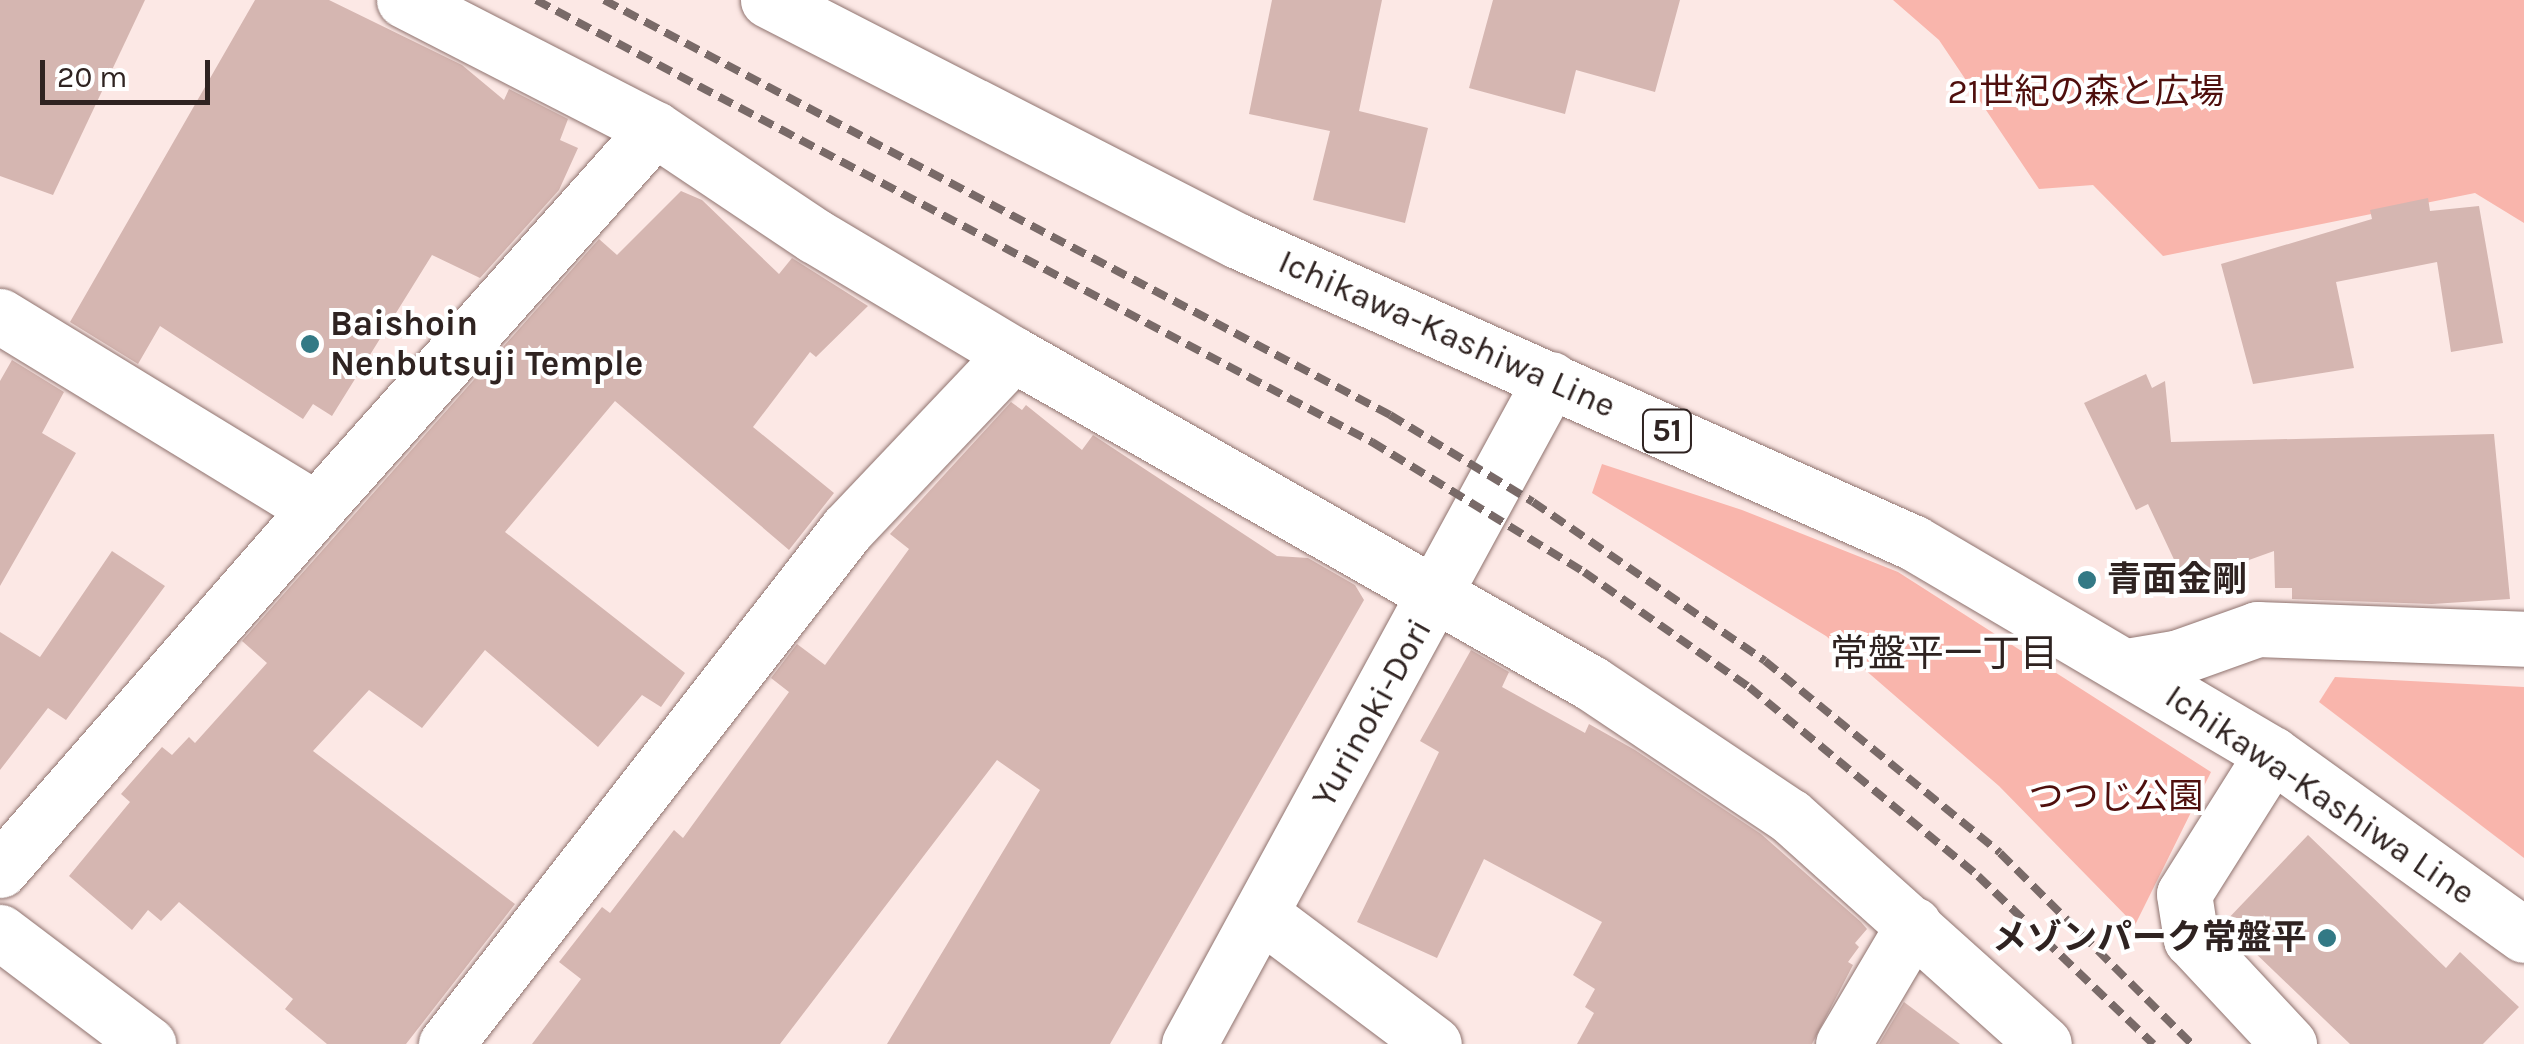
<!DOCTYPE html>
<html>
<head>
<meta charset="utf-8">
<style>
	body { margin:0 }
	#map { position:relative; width:2524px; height:1044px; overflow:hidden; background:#fce8e5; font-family:Karla,"Noto Sans JP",sans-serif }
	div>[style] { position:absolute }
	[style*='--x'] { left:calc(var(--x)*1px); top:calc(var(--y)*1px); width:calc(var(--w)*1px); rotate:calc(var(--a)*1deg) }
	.green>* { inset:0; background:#f9b5ac }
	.building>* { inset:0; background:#d5b6b1 }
	.roads { filter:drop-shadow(0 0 2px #8f736f) drop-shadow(0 0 2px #8f736f) }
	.minor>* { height:55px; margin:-27.5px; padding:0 27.5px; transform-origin:27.5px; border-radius:27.5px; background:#fff }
	.major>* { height:55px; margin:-27.5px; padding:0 27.5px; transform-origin:27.5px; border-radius:27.5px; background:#fff }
	.rail>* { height:8px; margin-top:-4px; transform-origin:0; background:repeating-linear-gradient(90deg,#796a68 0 15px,transparent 0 23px) }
	.dots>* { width:28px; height:28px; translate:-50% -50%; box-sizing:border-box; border:5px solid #fff; border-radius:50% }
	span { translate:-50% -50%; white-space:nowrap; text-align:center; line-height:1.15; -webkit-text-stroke:8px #fff; paint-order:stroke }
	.shield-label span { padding:2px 8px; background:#fff; border:2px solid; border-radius:8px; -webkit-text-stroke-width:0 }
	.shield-label { font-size:32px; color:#2f2321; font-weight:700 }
	.park-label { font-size:35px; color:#4f0f0d }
	.poi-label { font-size:35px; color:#2f2321; font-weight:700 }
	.left { translate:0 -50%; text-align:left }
	.right { translate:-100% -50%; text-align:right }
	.street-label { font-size:35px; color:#2f2321 }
	.neighbourhood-label { font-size:38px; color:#2f2321 }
	.scale { position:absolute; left:40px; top:60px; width:170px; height:45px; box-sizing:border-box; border:5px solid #2f2321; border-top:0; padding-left:12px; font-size:30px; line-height:35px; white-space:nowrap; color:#2f2321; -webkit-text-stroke:8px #fff; paint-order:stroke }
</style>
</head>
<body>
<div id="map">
	<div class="green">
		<div style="clip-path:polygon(1893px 0,2524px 0,2524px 223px,2475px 193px,2163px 256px,2093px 185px,2039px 189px,1939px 40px)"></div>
		<div style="clip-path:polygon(1602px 464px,1742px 510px,1898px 572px,2211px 772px,2135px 925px,1999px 786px,1826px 636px,1592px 493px)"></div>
		<div style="clip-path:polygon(2335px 677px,2524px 687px,2524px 858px,2319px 702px)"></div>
	</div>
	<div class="building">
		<div style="clip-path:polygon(0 0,145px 0,53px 195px,0 176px)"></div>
		<div style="clip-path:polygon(255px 0,329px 0,462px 65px,504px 100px,509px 89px,568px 119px,560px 140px,578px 148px,559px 190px,480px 278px,432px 255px,332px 416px,313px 404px,303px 419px,160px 326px,138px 364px,70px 322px)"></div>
		<div style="clip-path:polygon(1272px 0,1382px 0,1359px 111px,1428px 128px,1405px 223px,1313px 200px,1330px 131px,1249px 114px)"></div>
		<div style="clip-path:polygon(1493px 0,1680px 0,1655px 92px,1576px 70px,1565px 114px,1469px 88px)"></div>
		<div style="clip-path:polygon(681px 191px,702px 200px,779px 274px,792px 258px,868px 306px,816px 357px,810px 352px,753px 427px,834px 493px,789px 550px,615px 401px,505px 532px,685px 673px,661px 707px,642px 695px,598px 747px,485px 650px,422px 728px,369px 690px,313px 751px,515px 904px,406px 1044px,327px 1044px,285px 1009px,293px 999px,179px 902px,161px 921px,148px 910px,132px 930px,69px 876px,130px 802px,121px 794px,162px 747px,172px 755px,189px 737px,195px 743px,267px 663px,242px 641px,503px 347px,599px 239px,617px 255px)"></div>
		<div style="clip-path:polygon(2428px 198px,2430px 211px,2479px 206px,2503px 343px,2451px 352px,2437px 262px,2336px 282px,2354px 368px,2253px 384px,2221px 264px,2372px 219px,2370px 210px)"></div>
		<div style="clip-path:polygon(12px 360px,64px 392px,42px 433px,76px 453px,0 586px,0 381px)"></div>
		<div style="clip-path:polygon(2146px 374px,2152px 388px,2165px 381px,2171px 442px,2494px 434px,2510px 599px,2432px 604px,2292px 599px,2292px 588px,2275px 588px,2274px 551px,2185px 583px,2148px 504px,2136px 510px,2084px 403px)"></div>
		<div style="clip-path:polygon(1011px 402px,1022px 410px,1026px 405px,1082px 450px,1093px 435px,1277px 556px,1308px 558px,1355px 585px,1364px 600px,1110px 1044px,887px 1044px,1040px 790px,997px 760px,780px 1044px,532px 1044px,581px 979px,559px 962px,602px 907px,610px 913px,674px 830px,683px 838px,789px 692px,771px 678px,797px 644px,825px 665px,909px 549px,890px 534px)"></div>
		<div style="clip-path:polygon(112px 551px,165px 586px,66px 720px,48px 708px,0 770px,0 632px,40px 657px)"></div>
		<div style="clip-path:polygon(1471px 650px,1509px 672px,1502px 687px,1585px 733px,1589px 724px,1635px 750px,1761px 834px,1861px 922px,1867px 929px,1855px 943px,1859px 947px,1848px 962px,1853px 965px,1812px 1044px,1577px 1044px,1594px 1013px,1585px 1007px,1595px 989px,1573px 975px,1602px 922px,1484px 859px,1437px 958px,1357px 922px,1439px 752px,1420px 741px)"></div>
		<div style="clip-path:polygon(2308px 835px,2446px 968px,2460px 952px,2519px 1007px,2483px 1044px,2350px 1044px,2224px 923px)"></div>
		<div style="clip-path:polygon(1904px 1002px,1960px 1044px,1879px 1044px)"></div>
	</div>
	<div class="roads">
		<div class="minor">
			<div style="--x:404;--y:0;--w:282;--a:27.2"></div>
			<div style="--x:655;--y:129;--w:192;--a:33.8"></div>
			<div style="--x:815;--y:236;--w:230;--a:30.8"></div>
			<div style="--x:1013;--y:354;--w:665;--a:29.65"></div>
			<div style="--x:1591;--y:683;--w:239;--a:33.8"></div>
			<div style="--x:1790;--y:816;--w:341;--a:41.9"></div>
			<div style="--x:0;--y:316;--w:370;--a:31.4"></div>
			<div style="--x:316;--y:509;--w:509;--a:-48.26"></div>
			<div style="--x:2126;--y:666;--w:54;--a:-9.6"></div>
			<div style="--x:2179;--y:657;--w:83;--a:-19.7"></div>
			<div style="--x:2257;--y:629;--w:267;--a:2.1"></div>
			<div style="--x:2272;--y:754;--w:165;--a:122.2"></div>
			<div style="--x:2184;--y:894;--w:46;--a:81.2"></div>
			<div style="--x:2191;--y:939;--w:144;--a:47"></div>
			<div style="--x:0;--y:870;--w:480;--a:-48.8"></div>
			<div style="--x:1261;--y:914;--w:216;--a:36.9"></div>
			<div style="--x:0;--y:932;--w:186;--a:37.1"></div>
			<div style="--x:446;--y:1044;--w:653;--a:-52.09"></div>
			<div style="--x:847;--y:529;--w:241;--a:-46.5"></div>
			<div style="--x:1189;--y:1044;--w:757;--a:-61.44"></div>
			<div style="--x:1843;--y:1044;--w:139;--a:-59.4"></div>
		</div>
		<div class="major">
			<div style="--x:768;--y:0;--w:528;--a:27.15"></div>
			<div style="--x:1238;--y:241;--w:740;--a:24.07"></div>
			<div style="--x:1914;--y:543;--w:416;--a:30.5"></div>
			<div style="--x:2272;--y:754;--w:310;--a:35.7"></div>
		</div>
	</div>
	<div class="rail">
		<div style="--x:536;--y:0;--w:946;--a:27.87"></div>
		<div style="--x:1372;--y:442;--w:249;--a:31.5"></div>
		<div style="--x:1584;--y:572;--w:201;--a:34.9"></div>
		<div style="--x:1749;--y:687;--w:297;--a:39.5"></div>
		<div style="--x:1978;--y:876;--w:243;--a:43.8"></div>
		<div style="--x:604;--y:0;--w:889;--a:27.83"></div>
		<div style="--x:1390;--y:415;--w:167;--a:31.3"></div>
		<div style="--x:1533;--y:502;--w:281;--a:34.4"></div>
		<div style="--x:1765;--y:661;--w:303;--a:39.2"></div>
		<div style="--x:2000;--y:853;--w:271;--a:44.9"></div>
	</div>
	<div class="dots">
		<div style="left:310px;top:344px;background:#337985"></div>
		<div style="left:2087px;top:580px;background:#337985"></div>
		<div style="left:2327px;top:938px;background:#337985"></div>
	</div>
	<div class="shield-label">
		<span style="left:1667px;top:431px">51</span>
	</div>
	<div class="park-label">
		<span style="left:2086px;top:92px">21世紀の森と広場</span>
		<span style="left:2116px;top:797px">つつじ公園</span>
	</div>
	<div class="poi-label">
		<span class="left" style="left:330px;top:344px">Baishoin<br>Nenbutsuji Temple</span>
		<span class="left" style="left:2107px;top:580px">青面金剛</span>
		<span class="right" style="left:2307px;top:938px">メゾンパーク常盤平</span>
	</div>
	<div class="street-label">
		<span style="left:1447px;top:334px;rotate:24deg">Ichikawa-Kashiwa Line</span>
		<span style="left:1372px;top:713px;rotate:-61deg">Yurinoki-Dori</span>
		<span style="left:2320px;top:795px;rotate:34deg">Ichikawa-Kashiwa Line</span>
	</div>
	<div class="neighbourhood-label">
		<span style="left:1944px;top:654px">常盤平一丁目</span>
	</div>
	<div class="scale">20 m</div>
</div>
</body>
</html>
